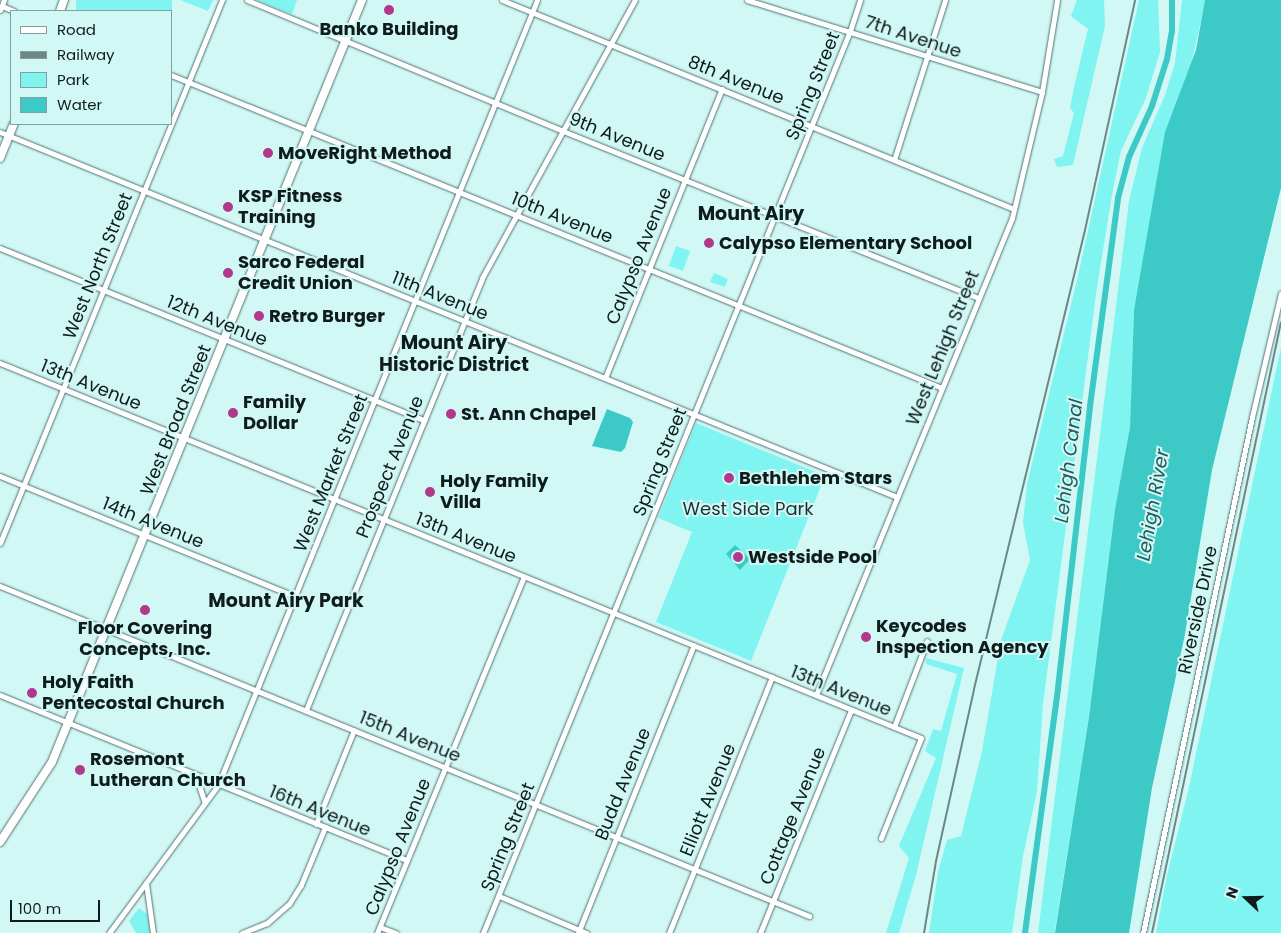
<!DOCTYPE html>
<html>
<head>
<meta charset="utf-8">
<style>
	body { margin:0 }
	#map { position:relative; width:1281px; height:933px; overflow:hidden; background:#d2f8f6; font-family:Poppins,sans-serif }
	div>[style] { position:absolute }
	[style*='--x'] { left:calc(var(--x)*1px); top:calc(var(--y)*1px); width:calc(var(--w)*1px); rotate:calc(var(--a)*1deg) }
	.green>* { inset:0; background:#7ff4f1; transform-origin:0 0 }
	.water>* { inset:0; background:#3dcac7 }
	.canal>* { height:6px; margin:-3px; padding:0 3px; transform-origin:3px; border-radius:3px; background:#3dcac7 }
	.roads { filter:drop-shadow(0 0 1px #507271) drop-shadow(0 0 1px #507271) }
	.minor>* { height:5px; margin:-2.5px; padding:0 2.5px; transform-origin:2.5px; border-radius:2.5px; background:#fff }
	.primary>* { height:8px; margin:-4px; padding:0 4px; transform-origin:4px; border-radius:4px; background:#fff }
	.rail>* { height:2px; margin:-1px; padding:0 1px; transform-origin:1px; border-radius:1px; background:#6d8786 }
	.dots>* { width:14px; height:14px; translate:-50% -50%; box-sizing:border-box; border:2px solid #d2f8f6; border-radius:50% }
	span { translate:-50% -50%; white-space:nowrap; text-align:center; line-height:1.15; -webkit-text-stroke:4px #d2f8f6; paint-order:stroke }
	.poi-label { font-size:18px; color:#0e1c1b; font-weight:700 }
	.left { translate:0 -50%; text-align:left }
	.street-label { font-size:18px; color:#0e1c1b }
	.park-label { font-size:18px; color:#1a3130 }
	.neighbourhood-label { font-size:19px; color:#0e1c1b; font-weight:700 }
	.water-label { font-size:19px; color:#225b5a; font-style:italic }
	.legend { position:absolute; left:10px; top:10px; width:162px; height:115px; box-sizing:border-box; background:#d2f8f6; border:1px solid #84a09e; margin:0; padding:6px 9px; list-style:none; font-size:15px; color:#0e1c1b }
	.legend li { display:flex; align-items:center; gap:10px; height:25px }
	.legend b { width:25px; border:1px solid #84a09e }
	.north { position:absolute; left:1221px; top:873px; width:50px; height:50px; -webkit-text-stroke:4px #d2f8f6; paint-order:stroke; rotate:291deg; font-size:14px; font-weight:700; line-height:20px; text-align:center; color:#0e1c1b }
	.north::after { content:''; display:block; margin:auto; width:18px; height:22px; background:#0e1c1b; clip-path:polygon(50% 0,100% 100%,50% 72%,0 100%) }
	.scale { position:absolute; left:10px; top:900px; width:90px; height:22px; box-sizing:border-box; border:2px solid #0e1c1b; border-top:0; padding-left:6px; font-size:15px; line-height:18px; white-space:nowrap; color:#0e1c1b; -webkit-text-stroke:4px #d2f8f6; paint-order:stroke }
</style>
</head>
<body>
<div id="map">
	<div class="green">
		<div style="left:76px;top:0;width:96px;height:12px"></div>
		<div style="clip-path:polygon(180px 0,213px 0,208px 11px)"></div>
		<div style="clip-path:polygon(257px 0,297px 0,292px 14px)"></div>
		<div style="clip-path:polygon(1077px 0,1104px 0,1105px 26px,1073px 165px,1057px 167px,1054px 159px,1063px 156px,1074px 113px,1070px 108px,1074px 87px,1088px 29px,1071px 16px)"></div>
		<div style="clip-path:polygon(1139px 0,1158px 0,1160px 52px,1146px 98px,1121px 151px,1113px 189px,1097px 287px,1043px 704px,1037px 791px,1023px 856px,1012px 933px,929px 933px,938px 872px,947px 840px,961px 836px,982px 751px,1001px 640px,1030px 560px,1023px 523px,1027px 484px,1078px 276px)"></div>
		<div style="clip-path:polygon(1182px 0,1205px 0,1204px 8px,1134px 310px,1130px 427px,1115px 509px,1089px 717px,1055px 930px,1055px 933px,1038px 933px,1129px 201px,1142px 148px,1165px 95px,1175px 63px)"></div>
		<div style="left:676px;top:246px;width:15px;height:21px;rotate:20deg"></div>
		<div style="clip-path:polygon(714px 273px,728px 279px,725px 287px,710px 282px)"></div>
		<div style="clip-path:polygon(1281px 347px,1281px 933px,1156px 933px,1167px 875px,1189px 787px)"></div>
		<div style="clip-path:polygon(696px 423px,825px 476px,751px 661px,656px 622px,692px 532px,658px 518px)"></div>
		<div style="clip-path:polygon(926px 658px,964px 668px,916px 875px,899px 933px,886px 933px,909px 858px,899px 846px,936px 758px,925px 751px,933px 729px,941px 731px,957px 674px,926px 664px)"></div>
		<div style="clip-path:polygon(139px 908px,147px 914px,150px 933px,136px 933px,129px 921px)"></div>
	</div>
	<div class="water">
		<div style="clip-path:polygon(1205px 0,1281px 0,1281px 188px,1212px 470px,1185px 634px,1152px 788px,1129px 933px,1055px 933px,1089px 717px,1115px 509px,1130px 427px,1134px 310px,1165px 132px,1196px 50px)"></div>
		<div style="clip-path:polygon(607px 409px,630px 418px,633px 422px,625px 448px,621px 452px,592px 446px)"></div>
		<div style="clip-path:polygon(735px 545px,750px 559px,740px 570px,726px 554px)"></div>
	</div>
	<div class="canal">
		<div style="--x:1025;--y:933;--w:247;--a:-82.3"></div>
		<div style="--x:1058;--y:688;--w:284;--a:-83.5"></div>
		<div style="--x:1090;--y:406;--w:210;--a:-82.3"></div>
		<div style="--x:1118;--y:198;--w:42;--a:-75"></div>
		<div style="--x:1129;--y:157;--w:56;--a:-65.7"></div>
		<div style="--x:1152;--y:106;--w:49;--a:-72.3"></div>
		<div style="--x:1167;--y:59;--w:28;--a:-80"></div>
		<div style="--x:1172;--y:31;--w:31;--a:-90"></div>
	</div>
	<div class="roads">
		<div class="minor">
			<div style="--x:247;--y:0;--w:342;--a:22.5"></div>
			<div style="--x:563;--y:131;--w:447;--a:21.9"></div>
			<div style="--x:502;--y:0;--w:553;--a:22.21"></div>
			<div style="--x:747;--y:0;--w:309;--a:17.3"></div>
			<div style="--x:2;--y:6;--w:13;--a:23"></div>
			<div style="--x:0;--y:10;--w:11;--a:-68"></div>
			<div style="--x:171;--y:75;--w:832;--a:22.1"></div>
			<div style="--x:0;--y:132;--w:968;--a:22.14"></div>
			<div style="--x:894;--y:160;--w:168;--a:-72.3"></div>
			<div style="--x:0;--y:248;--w:458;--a:22.1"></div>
			<div style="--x:0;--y:363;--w:994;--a:22.15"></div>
			<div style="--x:921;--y:738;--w:108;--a:111.8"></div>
			<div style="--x:605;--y:378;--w:312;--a:-68"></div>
			<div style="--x:0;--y:476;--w:320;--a:22.2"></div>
			<div style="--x:0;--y:543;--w:587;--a:-67.76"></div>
			<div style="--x:0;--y:586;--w:874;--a:22.19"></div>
			<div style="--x:0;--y:695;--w:439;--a:22.1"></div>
			<div style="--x:816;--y:695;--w:516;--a:-67.66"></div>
			<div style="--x:1012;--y:218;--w:130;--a:-76.6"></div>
			<div style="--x:1042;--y:92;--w:93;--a:-80.7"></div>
			<div style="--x:306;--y:710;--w:466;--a:-67.8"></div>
			<div style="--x:482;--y:278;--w:317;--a:-61.2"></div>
			<div style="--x:894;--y:727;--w:92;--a:-69"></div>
			<div style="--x:196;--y:776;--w:28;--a:72"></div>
			<div style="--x:316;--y:824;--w:101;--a:-68"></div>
			<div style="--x:146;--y:883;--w:50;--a:82"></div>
			<div style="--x:499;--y:896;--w:95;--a:23"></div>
			<div style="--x:380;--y:927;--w:17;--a:21"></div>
			<div style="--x:109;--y:933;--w:184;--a:-53.6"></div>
			<div style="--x:218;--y:785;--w:847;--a:-67.88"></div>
			<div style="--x:242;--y:933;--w:27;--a:-22"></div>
			<div style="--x:267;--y:923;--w:29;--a:-41"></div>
			<div style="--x:289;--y:904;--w:22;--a:-58"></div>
			<div style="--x:301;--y:885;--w:63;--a:-67.5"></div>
			<div style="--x:377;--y:933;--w:385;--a:-67.6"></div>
			<div style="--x:483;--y:933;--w:974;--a:-67.86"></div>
			<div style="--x:850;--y:31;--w:33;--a:-72"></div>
			<div style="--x:578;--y:933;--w:310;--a:-68.1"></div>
			<div style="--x:669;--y:933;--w:276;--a:-68.1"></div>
			<div style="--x:760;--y:933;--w:241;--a:-67.8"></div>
			<div style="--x:1143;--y:933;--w:527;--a:-78.07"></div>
			<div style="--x:1252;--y:417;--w:127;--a:-76.8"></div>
		</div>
		<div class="primary">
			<div style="--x:60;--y:11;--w:12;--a:-70"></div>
			<div style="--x:0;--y:158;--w:37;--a:-68"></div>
			<div style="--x:0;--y:842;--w:95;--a:-57"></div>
			<div style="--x:52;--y:762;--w:823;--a:-67.86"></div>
		</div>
	</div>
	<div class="rail">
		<div style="--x:924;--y:933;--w:73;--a:-80.5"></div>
		<div style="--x:936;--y:861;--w:176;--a:-77.5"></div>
		<div style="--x:974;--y:689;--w:472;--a:-76.4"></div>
		<div style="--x:1085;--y:230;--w:235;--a:-77.7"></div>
		<div style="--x:1152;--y:933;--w:624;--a:-78.08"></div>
	</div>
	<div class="dots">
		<div style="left:389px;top:10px;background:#b2388b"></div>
		<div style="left:268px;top:153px;background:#b2388b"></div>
		<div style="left:228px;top:207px;background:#b2388b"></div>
		<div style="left:709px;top:243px;background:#b2388b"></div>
		<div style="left:228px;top:273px;background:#b2388b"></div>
		<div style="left:259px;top:316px;background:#b2388b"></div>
		<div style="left:233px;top:413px;background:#b2388b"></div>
		<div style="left:451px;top:414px;background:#b2388b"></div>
		<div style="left:729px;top:478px;background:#b2388b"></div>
		<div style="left:430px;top:492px;background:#b2388b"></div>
		<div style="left:738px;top:557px;background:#b2388b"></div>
		<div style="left:145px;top:610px;background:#b2388b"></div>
		<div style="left:866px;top:637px;background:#b2388b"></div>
		<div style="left:32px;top:693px;background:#b2388b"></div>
		<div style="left:80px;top:770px;background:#b2388b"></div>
	</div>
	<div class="poi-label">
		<span style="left:389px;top:29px">Banko Building</span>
		<span class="left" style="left:278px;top:153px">MoveRight Method</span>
		<span class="left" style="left:238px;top:207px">KSP Fitness<br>Training</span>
		<span class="left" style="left:719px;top:243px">Calypso Elementary School</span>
		<span class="left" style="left:238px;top:273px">Sarco Federal<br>Credit Union</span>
		<span class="left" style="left:269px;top:316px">Retro Burger</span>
		<span class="left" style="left:243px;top:413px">Family<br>Dollar</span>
		<span class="left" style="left:461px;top:414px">St. Ann Chapel</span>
		<span class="left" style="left:739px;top:478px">Bethlehem Stars</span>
		<span class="left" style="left:440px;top:492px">Holy Family<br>Villa</span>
		<span class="left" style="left:748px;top:557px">Westside Pool</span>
		<span class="left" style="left:876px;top:637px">Keycodes<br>Inspection Agency</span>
		<span style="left:145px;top:639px">Floor Covering<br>Concepts, Inc.</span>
		<span class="left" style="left:42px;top:693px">Holy Faith<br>Pentecostal Church</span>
		<span class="left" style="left:90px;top:770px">Rosemont<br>Lutheran Church</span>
	</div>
	<div class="street-label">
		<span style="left:913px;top:37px;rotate:18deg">7th Avenue</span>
		<span style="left:736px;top:80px;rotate:22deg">8th Avenue</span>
		<span style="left:813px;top:86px;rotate:-68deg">Spring Street</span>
		<span style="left:617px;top:137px;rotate:22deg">9th Avenue</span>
		<span style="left:562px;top:218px;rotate:22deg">10th Avenue</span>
		<span style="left:639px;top:256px;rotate:-68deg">Calypso Avenue</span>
		<span style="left:98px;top:266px;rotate:-68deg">West North Street</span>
		<span style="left:440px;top:296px;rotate:22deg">11th Avenue</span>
		<span style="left:217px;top:321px;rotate:22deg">12th Avenue</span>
		<span style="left:943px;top:348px;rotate:-68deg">West Lehigh Street</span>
		<span style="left:91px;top:385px;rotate:22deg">13th Avenue</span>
		<span style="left:176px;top:420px;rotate:-68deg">West Broad Street</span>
		<span style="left:660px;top:462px;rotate:-68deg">Spring Street</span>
		<span style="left:390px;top:467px;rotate:-68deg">Prospect Avenue</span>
		<span style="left:331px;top:473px;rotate:-68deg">West Market Street</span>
		<span style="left:153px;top:523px;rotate:22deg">14th Avenue</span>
		<span style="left:466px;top:538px;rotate:22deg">13th Avenue</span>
		<span style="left:1198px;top:610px;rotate:-78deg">Riverside Drive</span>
		<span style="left:841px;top:691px;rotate:22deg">13th Avenue</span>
		<span style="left:410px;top:737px;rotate:22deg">15th Avenue</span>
		<span style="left:623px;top:784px;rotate:-68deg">Budd Avenue</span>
		<span style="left:708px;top:800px;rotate:-68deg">Elliott Avenue</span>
		<span style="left:320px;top:811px;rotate:22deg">16th Avenue</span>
		<span style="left:793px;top:816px;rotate:-68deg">Cottage Avenue</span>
		<span style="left:508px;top:837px;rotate:-68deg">Spring Street</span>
		<span style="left:398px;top:847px;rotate:-68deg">Calypso Avenue</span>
	</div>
	<div class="park-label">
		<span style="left:748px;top:509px">West Side Park</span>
	</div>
	<div class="neighbourhood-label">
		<span style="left:751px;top:214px">Mount Airy</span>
		<span style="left:454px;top:354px">Mount Airy<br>Historic District</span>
		<span style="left:286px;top:601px">Mount Airy Park</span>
	</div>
	<div class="water-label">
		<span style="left:1069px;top:461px;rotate:-83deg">Lehigh Canal</span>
		<span style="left:1153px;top:505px;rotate:-80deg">Lehigh River</span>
	</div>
	<ul class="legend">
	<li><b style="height:6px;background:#fff"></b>Road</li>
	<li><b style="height:6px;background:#6d8786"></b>Railway</li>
	<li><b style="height:14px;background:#7ff4f1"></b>Park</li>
	<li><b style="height:14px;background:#3dcac7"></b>Water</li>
	</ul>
	<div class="north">N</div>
	<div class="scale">100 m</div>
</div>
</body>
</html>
